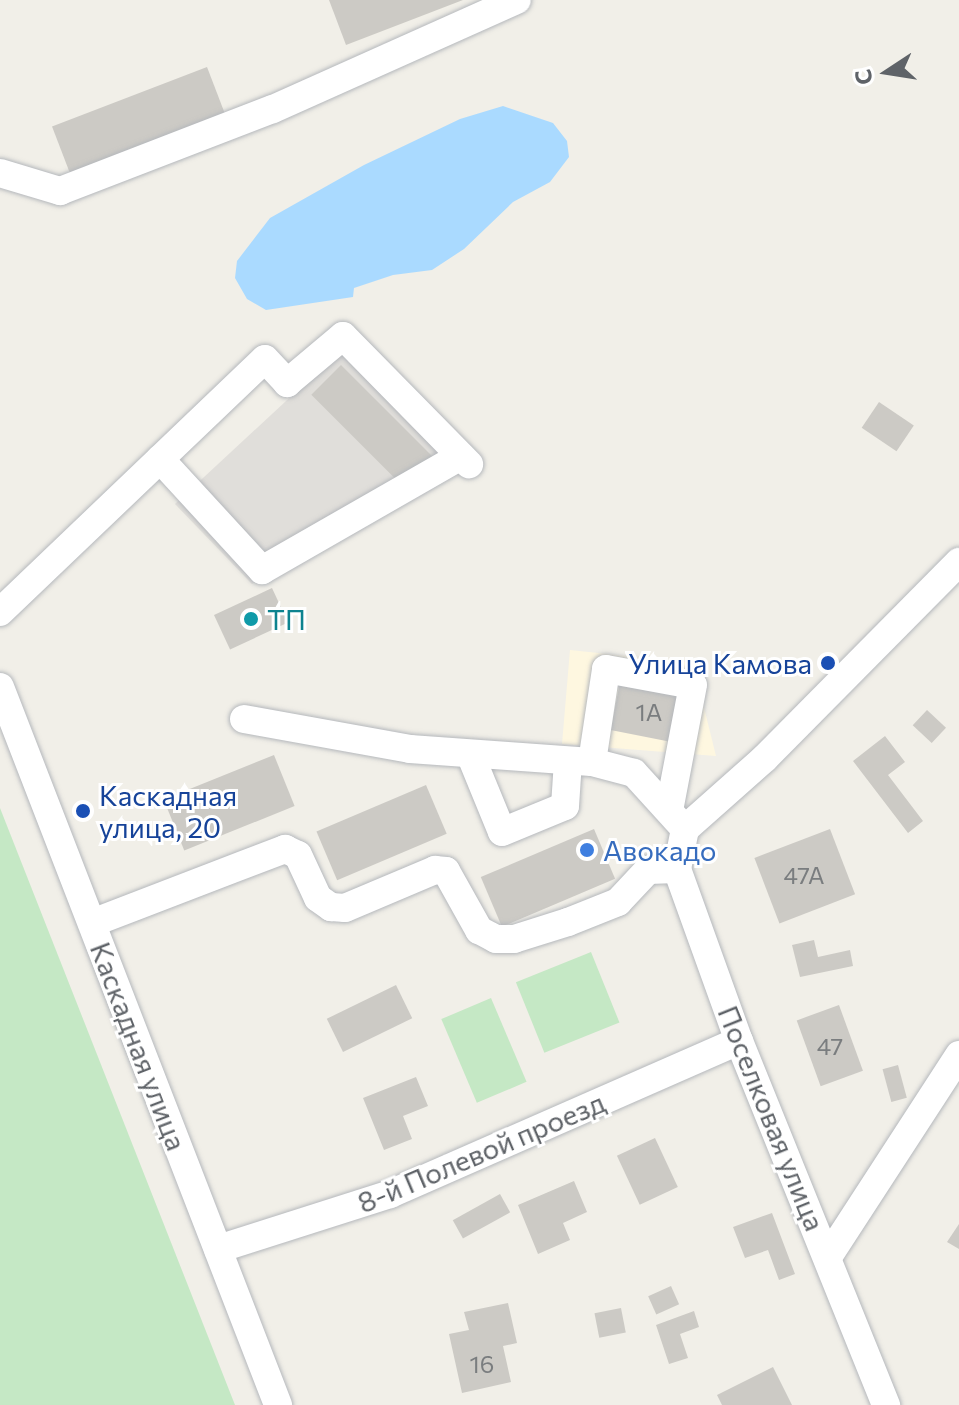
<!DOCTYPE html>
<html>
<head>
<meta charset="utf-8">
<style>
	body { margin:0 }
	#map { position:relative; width:959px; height:1405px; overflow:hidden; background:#f1efe8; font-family:Commissioner,sans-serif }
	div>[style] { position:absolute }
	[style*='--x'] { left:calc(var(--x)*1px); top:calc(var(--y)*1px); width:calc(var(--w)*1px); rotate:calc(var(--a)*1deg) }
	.commercial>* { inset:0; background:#fef7e0 }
	.industrial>* { inset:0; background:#e0deda }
	.green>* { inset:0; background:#c5e8c5; transform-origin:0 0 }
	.water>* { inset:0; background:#aadaff }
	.building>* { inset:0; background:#cccac5; transform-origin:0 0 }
	.roads { filter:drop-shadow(0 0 2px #b5b8bc) drop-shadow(0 0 2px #b5b8bc) }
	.minor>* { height:28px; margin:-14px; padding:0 14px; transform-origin:14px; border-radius:14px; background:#fff }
	.dots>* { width:22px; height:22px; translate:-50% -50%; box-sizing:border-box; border:4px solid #fff; border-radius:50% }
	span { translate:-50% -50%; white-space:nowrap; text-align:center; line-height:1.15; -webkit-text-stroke:6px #fff; paint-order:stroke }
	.number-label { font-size:24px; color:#7a7d7f }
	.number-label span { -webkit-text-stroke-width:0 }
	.culture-label { font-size:28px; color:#0d838f }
	.left { translate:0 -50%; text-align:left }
	.transit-label { font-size:28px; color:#164399 }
	.right { translate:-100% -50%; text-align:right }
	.shop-label { font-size:28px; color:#366cbe }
	.street-label { font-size:28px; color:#5f6368 }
	.north { position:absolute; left:847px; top:32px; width:80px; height:80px; -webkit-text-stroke:6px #fff; paint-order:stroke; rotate:258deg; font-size:22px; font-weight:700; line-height:32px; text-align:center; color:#5f6368 }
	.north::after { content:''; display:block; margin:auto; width:28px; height:36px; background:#5f6368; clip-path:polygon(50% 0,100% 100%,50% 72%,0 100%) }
</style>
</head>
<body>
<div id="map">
	<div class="commercial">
		<div style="clip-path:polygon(570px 650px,693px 663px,716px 756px,562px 744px)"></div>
	</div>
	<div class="industrial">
		<div style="clip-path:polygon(342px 349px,454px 465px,252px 584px,175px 504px)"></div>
	</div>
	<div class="green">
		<div style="clip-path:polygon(0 808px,235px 1405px,0 1405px)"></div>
		<div style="left:591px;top:952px;width:76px;height:81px;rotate:68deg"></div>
		<div style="left:491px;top:998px;width:91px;height:54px;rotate:67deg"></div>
	</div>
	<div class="water">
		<div style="clip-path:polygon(503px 106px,553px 123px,567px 141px,569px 157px,550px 182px,513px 202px,464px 249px,432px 270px,393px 275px,354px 288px,353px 297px,266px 310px,247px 299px,235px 278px,237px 261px,270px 218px,364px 165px,460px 119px)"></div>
	</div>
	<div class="building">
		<div style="clip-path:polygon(329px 0,463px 0,346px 45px)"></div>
		<div style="left:207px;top:67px;width:53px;height:166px;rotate:69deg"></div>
		<div style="left:341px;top:365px;width:134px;height:42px;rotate:45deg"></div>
		<div style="left:879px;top:402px;width:42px;height:31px;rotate:34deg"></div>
		<div style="left:272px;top:588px;width:38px;height:64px;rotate:65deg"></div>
		<div style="left:620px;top:682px;width:67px;height:49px;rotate:11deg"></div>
		<div style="left:927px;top:710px;width:26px;height:21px;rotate:43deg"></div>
		<div style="clip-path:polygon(885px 736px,905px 762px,888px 775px,923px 821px,908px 833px,853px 761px)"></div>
		<div style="left:274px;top:755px;width:55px;height:119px;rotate:68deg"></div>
		<div style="left:426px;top:785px;width:53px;height:119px;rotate:67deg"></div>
		<div style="left:594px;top:829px;width:54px;height:123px;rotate:67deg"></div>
		<div style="left:830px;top:829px;width:70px;height:81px;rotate:69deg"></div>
		<div style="clip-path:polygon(814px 940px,818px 957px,850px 950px,853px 966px,800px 977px,792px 945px)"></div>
		<div style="left:396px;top:985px;width:37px;height:77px;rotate:64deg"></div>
		<div style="left:839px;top:1005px;width:70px;height:45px;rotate:70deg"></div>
		<div style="left:898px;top:1065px;width:34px;height:16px;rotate:75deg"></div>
		<div style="clip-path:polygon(416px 1077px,428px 1106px,403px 1116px,412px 1139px,384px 1150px,363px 1098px)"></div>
		<div style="left:655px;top:1138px;width:54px;height:42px;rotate:65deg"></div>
		<div style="clip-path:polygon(574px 1181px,587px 1212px,563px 1223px,570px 1240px,538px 1254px,518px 1205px)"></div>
		<div style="left:500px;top:1194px;width:21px;height:54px;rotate:61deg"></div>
		<div style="clip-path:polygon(772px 1213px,795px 1274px,779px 1280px,768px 1250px,745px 1258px,733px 1227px)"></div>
		<div style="clip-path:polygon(959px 1224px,959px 1249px,947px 1242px)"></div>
		<div style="left:671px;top:1286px;width:20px;height:25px;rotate:66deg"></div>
		<div style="clip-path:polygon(508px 1303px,517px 1343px,503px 1346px,511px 1382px,462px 1393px,449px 1334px,469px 1330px,464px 1312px)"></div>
		<div style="left:621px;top:1308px;width:25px;height:27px;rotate:79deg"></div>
		<div style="clip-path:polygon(694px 1311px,699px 1327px,680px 1334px,688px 1358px,669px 1364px,656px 1325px)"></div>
		<div style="clip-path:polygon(773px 1367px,792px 1405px,722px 1405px,717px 1395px)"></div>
	</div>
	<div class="roads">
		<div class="minor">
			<div style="--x:0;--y:173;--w:63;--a:16.7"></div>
			<div style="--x:60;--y:191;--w:228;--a:-21.1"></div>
			<div style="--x:273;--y:109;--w:267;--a:-24.1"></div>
			<div style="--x:160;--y:459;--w:151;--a:47.4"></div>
			<div style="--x:262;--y:570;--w:229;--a:-29.8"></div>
			<div style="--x:0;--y:612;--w:366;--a:-43.7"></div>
			<div style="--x:265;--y:359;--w:33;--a:47"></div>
			<div style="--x:287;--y:383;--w:73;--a:-40"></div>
			<div style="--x:343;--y:336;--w:180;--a:45.5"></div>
			<div style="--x:0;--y:687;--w:770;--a:68.83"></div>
			<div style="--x:244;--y:719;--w:169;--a:10.2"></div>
			<div style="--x:410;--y:749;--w:182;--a:4.1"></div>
			<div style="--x:592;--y:762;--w:43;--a:14.7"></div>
			<div style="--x:634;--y:773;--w:76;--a:47.7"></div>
			<div style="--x:470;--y:754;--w:84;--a:67.7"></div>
			<div style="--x:502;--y:832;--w:68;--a:-22.4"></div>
			<div style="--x:565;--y:806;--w:45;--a:-86.2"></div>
			<div style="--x:592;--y:762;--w:94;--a:-81.4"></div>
			<div style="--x:606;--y:669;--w:88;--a:10.4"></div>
			<div style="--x:693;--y:685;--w:128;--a:100.8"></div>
			<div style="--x:685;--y:829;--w:41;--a:101.3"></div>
			<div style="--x:677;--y:869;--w:183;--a:70.2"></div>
			<div style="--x:739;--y:1041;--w:393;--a:68"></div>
			<div style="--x:685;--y:829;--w:107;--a:-41.6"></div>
			<div style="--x:765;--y:758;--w:276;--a:-45.3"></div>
			<div style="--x:92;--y:923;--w:207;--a:-21"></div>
			<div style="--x:285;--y:849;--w:14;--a:25"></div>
			<div style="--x:298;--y:855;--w:47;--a:65.1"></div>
			<div style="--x:318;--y:898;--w:16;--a:35"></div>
			<div style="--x:331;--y:907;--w:14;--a:4"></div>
			<div style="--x:345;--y:908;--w:98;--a:-22.9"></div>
			<div style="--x:435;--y:870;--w:11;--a:5"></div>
			<div style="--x:446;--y:871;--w:68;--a:60.8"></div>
			<div style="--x:479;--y:930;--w:19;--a:28"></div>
			<div style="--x:496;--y:939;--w:18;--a:0"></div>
			<div style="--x:514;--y:939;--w:57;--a:-17.5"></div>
			<div style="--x:568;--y:922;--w:54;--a:-21.8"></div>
			<div style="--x:618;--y:902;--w:44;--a:-46.8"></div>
			<div style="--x:648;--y:870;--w:29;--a:-2"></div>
			<div style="--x:218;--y:1249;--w:181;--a:-17.7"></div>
			<div style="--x:390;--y:1194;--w:381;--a:-23.7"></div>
			<div style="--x:828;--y:1257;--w:241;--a:-57"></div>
		</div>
	</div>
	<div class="dots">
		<div style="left:251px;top:619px;background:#0f9aa8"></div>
		<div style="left:828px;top:663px;background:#1a4fb4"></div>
		<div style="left:83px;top:811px;background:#1a4fb4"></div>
		<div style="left:587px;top:850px;background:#3f7fe0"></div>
	</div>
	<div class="number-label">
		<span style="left:649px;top:712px">1А</span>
		<span style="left:804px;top:875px">47А</span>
		<span style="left:830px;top:1046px">47</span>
		<span style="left:482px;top:1364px">16</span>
	</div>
	<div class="culture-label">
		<span class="left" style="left:267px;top:619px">ТП</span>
	</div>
	<div class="transit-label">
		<span class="right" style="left:812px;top:663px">Улица Камова</span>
		<span class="left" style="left:99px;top:811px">Каскадная<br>улица, 20</span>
	</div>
	<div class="shop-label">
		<span class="left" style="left:603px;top:850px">Авокадо</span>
	</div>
	<div class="street-label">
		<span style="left:139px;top:1046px;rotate:69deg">Каскадная улица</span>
		<span style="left:772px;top:1118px;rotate:68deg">Поселковая улица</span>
		<span style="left:481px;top:1152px;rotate:-23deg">8-й Полевой проезд</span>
	</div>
	<div class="north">С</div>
</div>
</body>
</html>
